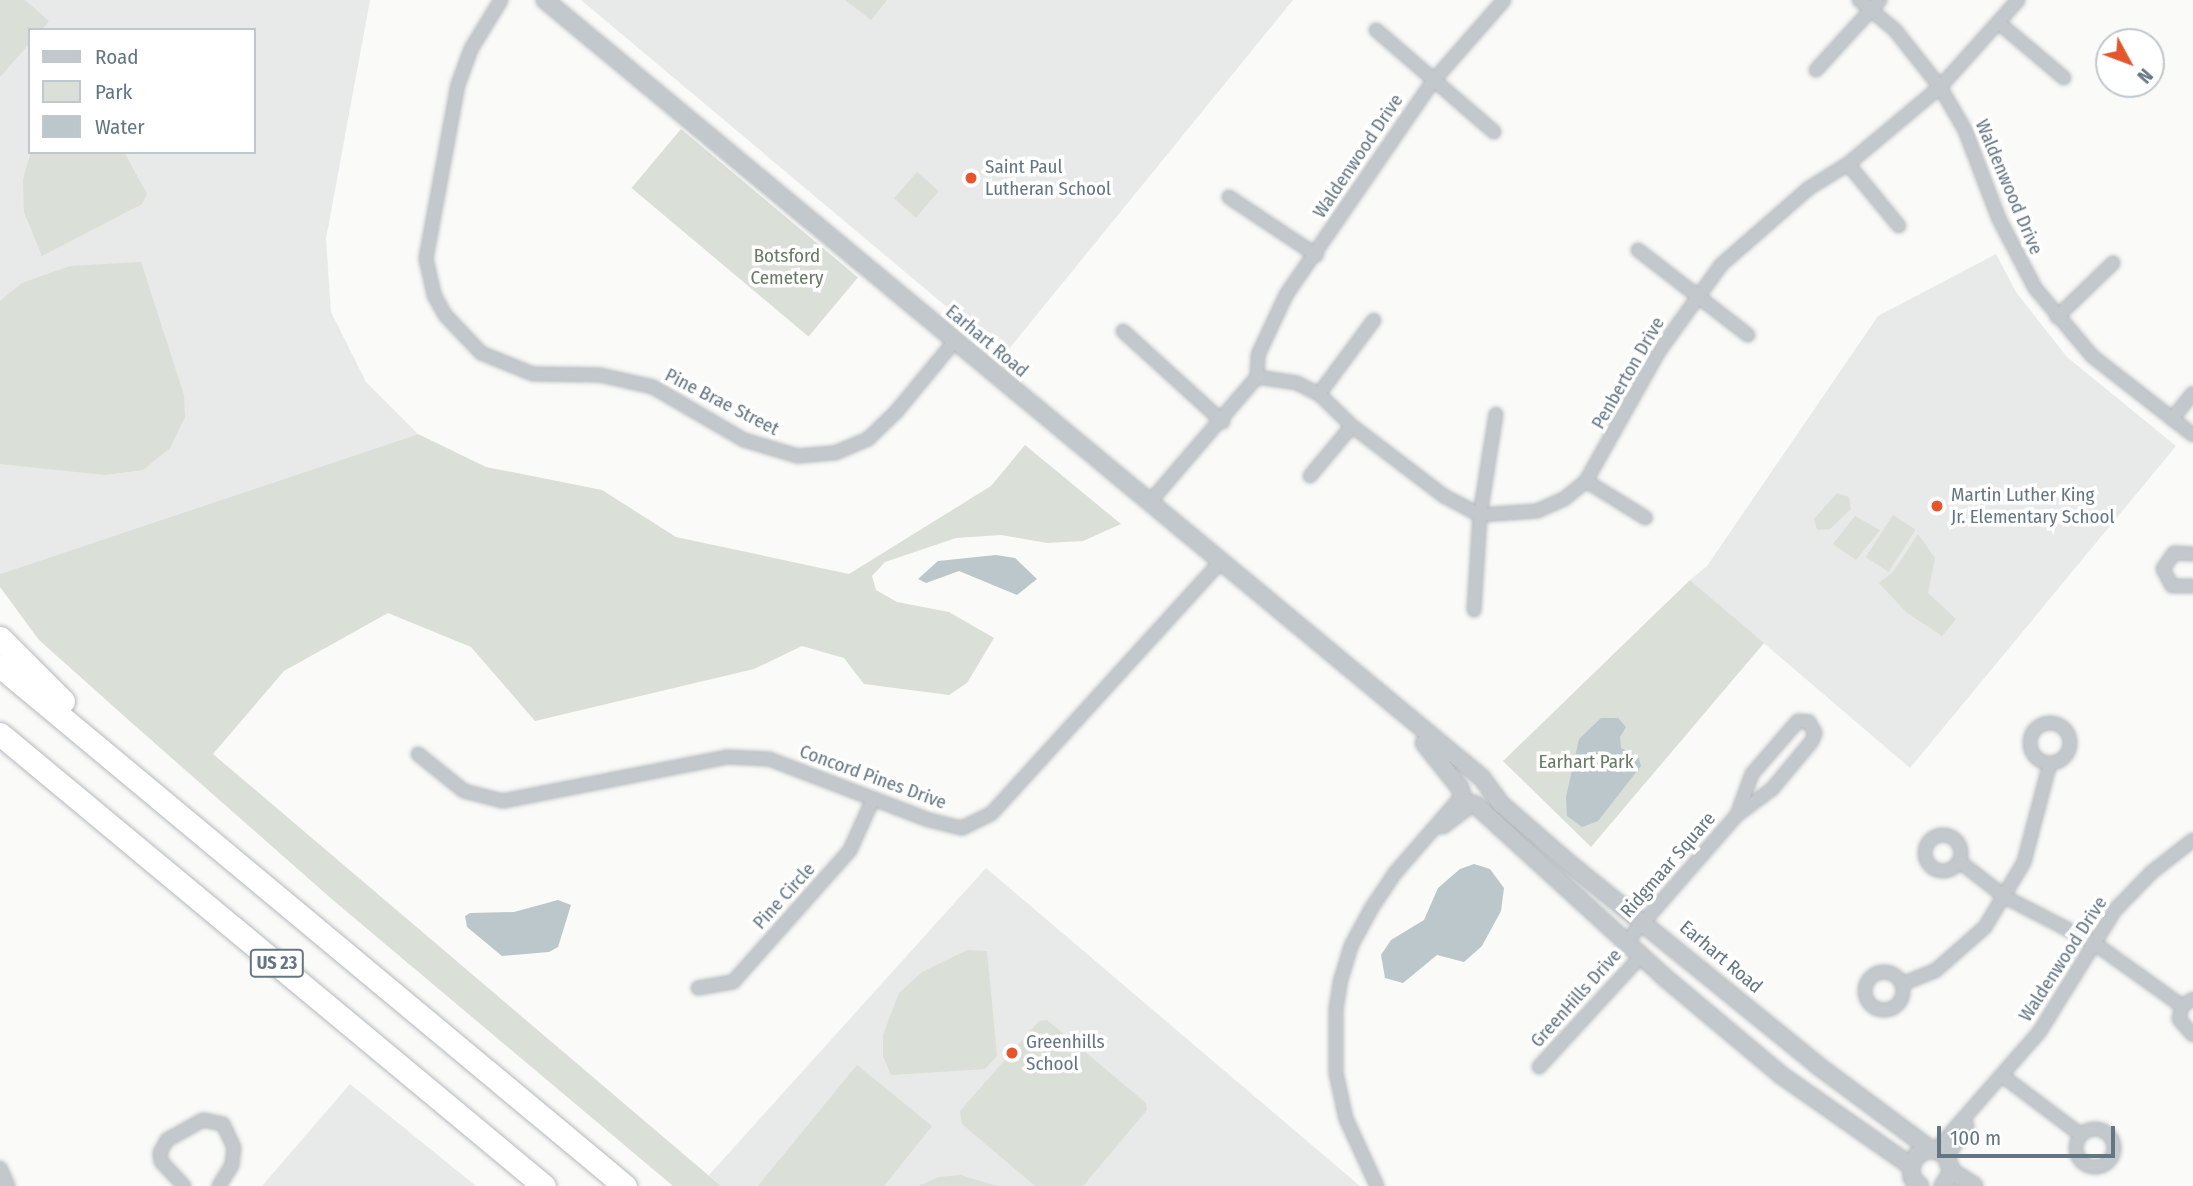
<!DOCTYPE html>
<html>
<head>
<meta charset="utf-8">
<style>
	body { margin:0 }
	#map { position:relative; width:2193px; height:1186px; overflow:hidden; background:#fafaf8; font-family:"Fira Sans Condensed",sans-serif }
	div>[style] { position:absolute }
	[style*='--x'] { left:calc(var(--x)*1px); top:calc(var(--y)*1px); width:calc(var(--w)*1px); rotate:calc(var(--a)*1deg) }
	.built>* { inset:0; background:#e8e9e9 }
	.green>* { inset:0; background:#dadfd7; transform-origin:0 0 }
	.water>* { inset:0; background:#bbc7cb }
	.roads { filter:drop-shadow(0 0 2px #b4b9bd) drop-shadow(0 0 2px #b4b9bd) }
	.minor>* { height:12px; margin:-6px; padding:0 6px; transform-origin:6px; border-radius:6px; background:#c3c8cc }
	.minor>.ring { margin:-6px; padding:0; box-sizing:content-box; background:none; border:12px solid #c3c8cc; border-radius:50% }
	.tertiary>* { height:16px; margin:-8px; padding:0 8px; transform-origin:8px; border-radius:8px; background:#c3c8cc }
	.motorway>* { height:23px; margin:-11.5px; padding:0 11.5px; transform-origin:11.5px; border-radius:11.5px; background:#fff }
	.dots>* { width:19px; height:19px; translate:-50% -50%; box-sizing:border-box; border:4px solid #fff; border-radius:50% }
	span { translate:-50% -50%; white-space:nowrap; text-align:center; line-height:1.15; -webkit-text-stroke:7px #fff; paint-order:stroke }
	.shield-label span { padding:2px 5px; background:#fff; border:2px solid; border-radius:5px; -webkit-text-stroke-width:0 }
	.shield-label { font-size:18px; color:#657683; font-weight:700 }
	.street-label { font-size:19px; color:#657683 }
	.poi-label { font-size:19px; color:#657683 }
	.left { translate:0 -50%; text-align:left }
	.park-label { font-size:19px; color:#687a64 }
	.legend { position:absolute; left:28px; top:28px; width:228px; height:126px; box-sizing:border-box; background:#fff; border:2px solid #c1c8cd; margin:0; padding:9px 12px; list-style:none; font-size:21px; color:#657683 }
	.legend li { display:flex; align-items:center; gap:14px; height:35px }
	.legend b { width:35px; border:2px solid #c1c8cd }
	.north { position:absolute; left:2095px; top:28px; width:70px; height:70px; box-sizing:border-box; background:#fff; border:2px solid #c1c8cd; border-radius:50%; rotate:131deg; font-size:19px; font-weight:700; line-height:28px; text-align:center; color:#657683 }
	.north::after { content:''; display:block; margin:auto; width:24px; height:32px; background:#e4572e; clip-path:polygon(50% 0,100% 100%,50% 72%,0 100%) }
	.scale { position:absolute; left:1937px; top:1126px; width:178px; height:32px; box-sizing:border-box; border:4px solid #657683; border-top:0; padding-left:9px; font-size:21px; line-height:24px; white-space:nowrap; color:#657683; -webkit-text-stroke:5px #fff; paint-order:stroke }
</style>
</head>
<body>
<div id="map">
	<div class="built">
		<div style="clip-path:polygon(evenodd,0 0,370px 0,326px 239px,331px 312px,366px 382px,418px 434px,0 574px,0 0,30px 30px,254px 30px,254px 152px,30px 152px,30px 30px)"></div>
		<div style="clip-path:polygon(581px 0,1293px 0,1004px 355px)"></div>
		<div style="clip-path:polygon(1996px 254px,2016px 292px,2067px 357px,2176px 446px,1910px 768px,1690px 580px,1707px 566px,1878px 316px)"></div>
		<div style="clip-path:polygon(986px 868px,1360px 1186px,721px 1186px,709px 1175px)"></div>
		<div style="clip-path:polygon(350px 1084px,476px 1186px,262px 1186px)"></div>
	</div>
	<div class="green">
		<div style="clip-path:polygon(0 0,25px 0,49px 21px,42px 30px,30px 30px,30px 43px,0 77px)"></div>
		<div style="clip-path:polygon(845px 0,887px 0,871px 20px)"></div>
		<div style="left:681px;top:129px;width:231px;height:77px;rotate:40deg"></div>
		<div style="clip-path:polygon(31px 152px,124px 152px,147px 194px,142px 204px,42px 256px,24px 212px,23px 179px)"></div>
		<div style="left:917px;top:172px;width:29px;height:35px;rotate:41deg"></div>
		<div style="clip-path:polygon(141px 262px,184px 395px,185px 417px,170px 448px,143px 470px,105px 475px,0 464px,0 301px,22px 283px,70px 266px)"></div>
		<div style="clip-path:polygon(418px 434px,486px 467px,602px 490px,676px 537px,849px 574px,991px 486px,1025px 445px,1121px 524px,1083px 541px,1047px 543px,1001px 535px,956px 538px,885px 562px,872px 576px,876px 590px,897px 602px,949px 612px,994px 638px,967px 683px,949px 695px,864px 684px,844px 658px,802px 646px,754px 669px,535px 721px,471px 647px,388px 613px,284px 671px,213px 754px,721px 1186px,673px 1186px,334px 901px,133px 724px,39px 640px,0 587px,0 574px)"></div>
		<div style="clip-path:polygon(1837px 493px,1849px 497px,1851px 509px,1830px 529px,1817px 530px,1814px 519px)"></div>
		<div style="left:1893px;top:515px;width:27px;height:50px;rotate:33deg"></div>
		<div style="clip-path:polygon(1855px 516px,1880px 530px,1856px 560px,1833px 544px)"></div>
		<div style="clip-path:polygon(1918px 534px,1935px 558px,1928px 593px,1956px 619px,1942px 636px,1907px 613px,1879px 583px,1893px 572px)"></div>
		<div style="clip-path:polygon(1690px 580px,1764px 643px,1591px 847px,1503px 761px)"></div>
		<div style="clip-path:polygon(967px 950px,987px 951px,997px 1056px,985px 1069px,891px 1075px,883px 1056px,883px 1035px,899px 993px,922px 972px)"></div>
		<div style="clip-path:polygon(1047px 1020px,1146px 1103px,1147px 1110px,1083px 1186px,1035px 1186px,962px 1124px,960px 1111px,1039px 1021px)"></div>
		<div style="clip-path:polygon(857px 1065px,932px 1126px,884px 1186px,758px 1186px)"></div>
		<div style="clip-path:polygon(960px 1175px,997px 1186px,918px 1186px,939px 1177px)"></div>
	</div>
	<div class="water">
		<div style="clip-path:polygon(996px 555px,1015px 558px,1037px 579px,1017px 595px,959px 571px,926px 583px,918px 579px,938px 561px)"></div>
		<div style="clip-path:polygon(1601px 718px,1618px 718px,1626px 727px,1620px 737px,1621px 748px,1638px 756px,1641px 766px,1598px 821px,1582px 827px,1567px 816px,1566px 797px,1579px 739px)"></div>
		<div style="clip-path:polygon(1474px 864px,1490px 869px,1504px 888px,1501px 911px,1482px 946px,1464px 962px,1437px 955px,1403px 983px,1385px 978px,1381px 955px,1391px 940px,1424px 920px,1438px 888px,1460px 869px)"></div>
		<div style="clip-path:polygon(558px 900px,571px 905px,558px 947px,549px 952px,502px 956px,467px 927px,465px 916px,470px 913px,514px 912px)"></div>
	</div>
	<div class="roads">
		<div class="minor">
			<div style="--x:501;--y:0;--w:57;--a:121.5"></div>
			<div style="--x:471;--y:49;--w:37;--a:110"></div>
			<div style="--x:458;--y:84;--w:178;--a:100.4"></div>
			<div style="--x:426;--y:259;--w:37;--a:77"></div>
			<div style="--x:434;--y:295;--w:23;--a:61"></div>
			<div style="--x:445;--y:315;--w:52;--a:46.5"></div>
			<div style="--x:481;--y:353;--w:56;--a:22"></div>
			<div style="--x:533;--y:374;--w:67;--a:0.9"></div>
			<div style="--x:600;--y:375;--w:54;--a:12.8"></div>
			<div style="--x:653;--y:387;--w:105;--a:30.2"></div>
			<div style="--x:744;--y:440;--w:56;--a:16.5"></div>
			<div style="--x:798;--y:456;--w:37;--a:-5"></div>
			<div style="--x:835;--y:453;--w:36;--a:-23"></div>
			<div style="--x:868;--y:439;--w:39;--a:-44"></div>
			<div style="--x:896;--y:412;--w:91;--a:-50.4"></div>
			<div style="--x:1859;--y:0;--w:47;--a:39.8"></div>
			<div style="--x:1895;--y:30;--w:73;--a:51.7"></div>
			<div style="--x:1940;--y:87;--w:50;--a:59.8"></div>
			<div style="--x:1965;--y:130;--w:95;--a:69.1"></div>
			<div style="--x:1999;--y:219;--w:78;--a:62.4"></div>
			<div style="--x:2035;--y:288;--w:89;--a:50"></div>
			<div style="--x:2092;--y:356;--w:128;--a:38"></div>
			<div style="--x:1999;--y:23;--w:85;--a:40.2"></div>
			<div style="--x:1376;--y:30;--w:156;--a:40.8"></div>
			<div style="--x:1816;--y:70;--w:95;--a:-47.6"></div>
			<div style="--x:1848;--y:164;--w:80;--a:50.6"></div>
			<div style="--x:1229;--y:197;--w:105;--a:33.7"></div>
			<div style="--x:1638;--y:250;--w:139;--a:37.7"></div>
			<div style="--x:2057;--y:317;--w:78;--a:-44"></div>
			<div style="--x:1123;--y:331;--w:135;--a:42.3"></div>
			<div style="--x:1257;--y:377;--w:40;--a:8.5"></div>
			<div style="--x:1297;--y:383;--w:25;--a:27"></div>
			<div style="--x:1319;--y:394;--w:46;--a:44.1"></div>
			<div style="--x:1352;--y:426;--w:116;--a:37.3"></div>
			<div style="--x:1444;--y:496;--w:41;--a:27.8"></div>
			<div style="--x:1480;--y:515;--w:57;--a:-4"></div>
			<div style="--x:1537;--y:511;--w:30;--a:-24"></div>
			<div style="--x:1564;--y:499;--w:28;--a:-39"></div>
			<div style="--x:1586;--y:481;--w:149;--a:-60.7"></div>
			<div style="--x:1659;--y:351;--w:106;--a:-54.2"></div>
			<div style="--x:1721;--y:265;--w:117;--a:-41.2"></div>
			<div style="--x:1809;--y:188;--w:46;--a:-31.6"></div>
			<div style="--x:1848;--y:164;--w:120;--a:-39.9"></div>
			<div style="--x:1940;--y:87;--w:117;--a:-48.1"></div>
			<div style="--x:1319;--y:394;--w:92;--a:-53.4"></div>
			<div style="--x:2172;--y:419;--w:33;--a:-51"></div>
			<div style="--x:1310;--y:476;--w:65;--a:-50"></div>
			<div style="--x:1586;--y:481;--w:70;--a:31.7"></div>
			<div style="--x:1149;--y:503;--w:166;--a:-49.4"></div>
			<div style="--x:1257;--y:377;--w:22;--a:-87"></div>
			<div style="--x:1258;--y:355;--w:66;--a:-65"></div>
			<div style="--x:1286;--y:295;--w:261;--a:-55.5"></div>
			<div style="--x:1434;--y:80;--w:106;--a:-48.8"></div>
			<div style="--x:2193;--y:554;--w:19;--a:-177"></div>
			<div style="--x:2174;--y:553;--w:19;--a:125"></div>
			<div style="--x:2163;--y:569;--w:19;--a:62"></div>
			<div style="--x:2172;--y:586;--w:21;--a:0"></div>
			<div style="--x:1474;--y:610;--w:95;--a:-86.4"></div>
			<div style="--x:1480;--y:515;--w:102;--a:-81"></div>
			<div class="ring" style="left:2030px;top:723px;width:28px;height:28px"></div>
			<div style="--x:418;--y:754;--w:59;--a:38.8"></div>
			<div style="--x:464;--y:791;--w:40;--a:14.4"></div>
			<div style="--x:503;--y:801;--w:228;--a:-11.1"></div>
			<div style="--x:727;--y:757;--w:42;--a:2.7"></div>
			<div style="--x:769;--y:759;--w:171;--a:20.9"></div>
			<div style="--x:929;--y:820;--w:34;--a:14"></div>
			<div style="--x:962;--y:828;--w:32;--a:-26"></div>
			<div style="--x:991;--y:814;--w:341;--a:-47.7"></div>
			<div style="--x:1443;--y:827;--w:36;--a:-37"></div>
			<div class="ring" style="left:1925px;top:835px;width:24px;height:24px"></div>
			<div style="--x:1959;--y:861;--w:58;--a:38"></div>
			<div style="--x:2005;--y:897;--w:100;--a:27.3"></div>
			<div style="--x:2094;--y:943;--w:108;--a:35.6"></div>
			<div style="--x:1627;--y:941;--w:167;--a:-48.9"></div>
			<div style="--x:1737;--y:815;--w:44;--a:-36.6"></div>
			<div style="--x:1772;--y:789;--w:62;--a:-50.2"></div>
			<div style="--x:1812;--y:741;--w:9;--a:-69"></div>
			<div style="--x:1815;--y:733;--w:13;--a:-119"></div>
			<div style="--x:1809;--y:722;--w:11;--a:-175"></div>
			<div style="--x:1798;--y:721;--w:70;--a:131"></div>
			<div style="--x:1752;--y:774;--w:44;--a:110.1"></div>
			<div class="ring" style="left:1865px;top:972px;width:26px;height:26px"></div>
			<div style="--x:1902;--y:984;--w:35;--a:-22"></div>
			<div style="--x:1935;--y:971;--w:67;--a:-41.3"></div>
			<div style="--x:1985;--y:927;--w:76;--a:-59"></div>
			<div style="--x:2024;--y:862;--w:102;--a:-75.3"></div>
			<div style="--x:698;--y:988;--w:36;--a:-10"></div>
			<div style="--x:733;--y:982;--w:176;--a:-48.4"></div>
			<div style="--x:850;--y:850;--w:56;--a:-65.7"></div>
			<div style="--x:2193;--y:999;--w:13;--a:148"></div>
			<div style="--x:2182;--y:1006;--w:13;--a:103"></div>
			<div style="--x:2179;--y:1019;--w:21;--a:49"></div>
			<div style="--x:1539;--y:1067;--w:152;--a:-47.4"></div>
			<div style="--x:2004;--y:1077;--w:96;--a:37"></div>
			<div class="ring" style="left:2076px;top:1129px;width:26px;height:26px"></div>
			<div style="--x:1936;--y:1150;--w:158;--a:-48.8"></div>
			<div style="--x:2040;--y:1031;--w:142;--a:-58.2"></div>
			<div style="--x:2115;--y:910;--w:53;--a:-45.8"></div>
			<div style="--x:2152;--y:872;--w:52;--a:-38"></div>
			<div style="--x:1947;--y:1157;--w:37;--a:-57"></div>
			<div style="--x:0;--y:1168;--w:20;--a:66"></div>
			<div style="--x:184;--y:1186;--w:34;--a:-133"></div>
			<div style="--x:161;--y:1161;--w:8;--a:-97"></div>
			<div style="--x:160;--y:1153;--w:15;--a:-62"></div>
			<div style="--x:167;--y:1140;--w:41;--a:-29.1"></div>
			<div style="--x:203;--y:1120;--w:20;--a:11"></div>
			<div style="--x:223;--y:1124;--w:26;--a:65"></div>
			<div style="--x:234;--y:1148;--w:17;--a:97"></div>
			<div style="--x:232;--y:1165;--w:25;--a:122"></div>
			<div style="--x:1377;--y:1186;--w:74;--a:-114.8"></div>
			<div style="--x:1346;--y:1119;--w:47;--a:-102.3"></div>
			<div style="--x:1336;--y:1073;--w:64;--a:-90"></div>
			<div style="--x:1336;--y:1009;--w:30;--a:-81"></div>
			<div style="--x:1341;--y:979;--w:34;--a:-73"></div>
			<div style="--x:1351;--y:946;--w:42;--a:-61.6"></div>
			<div style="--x:1371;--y:909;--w:43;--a:-56.3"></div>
			<div style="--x:1395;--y:873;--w:101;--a:-49"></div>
		</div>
		<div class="tertiary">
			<div style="--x:545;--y:0;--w:1218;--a:39.7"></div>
			<div style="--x:1482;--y:778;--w:32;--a:54"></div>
			<div style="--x:1501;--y:804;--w:91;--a:41"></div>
			<div style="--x:1570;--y:864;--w:318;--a:39.1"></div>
			<div style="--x:1817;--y:1065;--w:141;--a:36.6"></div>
			<div style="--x:1930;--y:1149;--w:16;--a:18"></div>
			<div style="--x:1945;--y:1154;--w:19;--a:69"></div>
			<div style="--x:1952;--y:1172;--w:17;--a:123"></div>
			<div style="--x:1424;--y:743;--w:58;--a:51.3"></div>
			<div style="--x:1460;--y:788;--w:14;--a:73"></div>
			<div style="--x:1464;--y:801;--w:13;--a:18"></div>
			<div style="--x:1476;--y:805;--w:253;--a:42.4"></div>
			<div style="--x:1663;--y:976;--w:154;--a:40"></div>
			<div style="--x:1781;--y:1075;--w:159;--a:35"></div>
			<div style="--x:1952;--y:1172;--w:26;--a:32"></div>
			<div style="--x:1920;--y:1186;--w:11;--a:-135"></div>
			<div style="--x:1912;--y:1178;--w:12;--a:-95"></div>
			<div style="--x:1911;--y:1166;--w:13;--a:-61"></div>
			<div style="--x:1917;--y:1155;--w:14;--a:-25"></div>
		</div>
		<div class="motorway">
			<div style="--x:0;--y:638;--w:89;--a:45"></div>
			<div style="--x:0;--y:666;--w:813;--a:39.76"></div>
			<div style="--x:0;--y:734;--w:707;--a:39.72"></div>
		</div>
	</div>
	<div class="dots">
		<div style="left:971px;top:178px;background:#e4572e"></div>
		<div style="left:1937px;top:506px;background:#e4572e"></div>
		<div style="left:1012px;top:1053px;background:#e4572e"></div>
	</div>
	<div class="shield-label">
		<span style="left:277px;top:963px">US 23</span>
	</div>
	<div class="street-label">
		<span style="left:1358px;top:156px;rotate:-56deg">Waldenwood Drive</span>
		<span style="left:2009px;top:187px;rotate:67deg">Waldenwood Drive</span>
		<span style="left:987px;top:341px;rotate:40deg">Earhart Road</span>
		<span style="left:1628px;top:373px;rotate:-60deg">Penberton Drive</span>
		<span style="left:722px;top:402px;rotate:27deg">Pine Brae Street</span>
		<span style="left:873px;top:777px;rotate:20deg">Concord Pines Drive</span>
		<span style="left:1668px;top:865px;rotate:-49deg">Ridgmaar Square</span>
		<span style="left:784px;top:896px;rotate:-48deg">Pine Circle</span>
		<span style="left:1721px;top:957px;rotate:40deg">Earhart Road</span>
		<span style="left:2063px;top:959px;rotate:-57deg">Waldenwood Drive</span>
		<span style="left:1576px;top:998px;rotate:-48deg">GreenHills Drive</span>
	</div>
	<div class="poi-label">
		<span class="left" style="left:985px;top:178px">Saint Paul<br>Lutheran School</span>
		<span class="left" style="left:1951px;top:506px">Martin Luther King<br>Jr. Elementary School</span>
		<span class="left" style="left:1026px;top:1053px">Greenhills<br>School</span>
	</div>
	<div class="park-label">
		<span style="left:787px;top:267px">Botsford<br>Cemetery</span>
		<span style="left:1586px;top:762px">Earhart Park</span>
	</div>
	<ul class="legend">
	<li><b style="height:9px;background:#c3c8cc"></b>Road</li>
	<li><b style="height:19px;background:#dadfd7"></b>Park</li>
	<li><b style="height:19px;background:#bbc7cb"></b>Water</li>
	</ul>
	<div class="north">N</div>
	<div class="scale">100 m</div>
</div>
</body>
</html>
